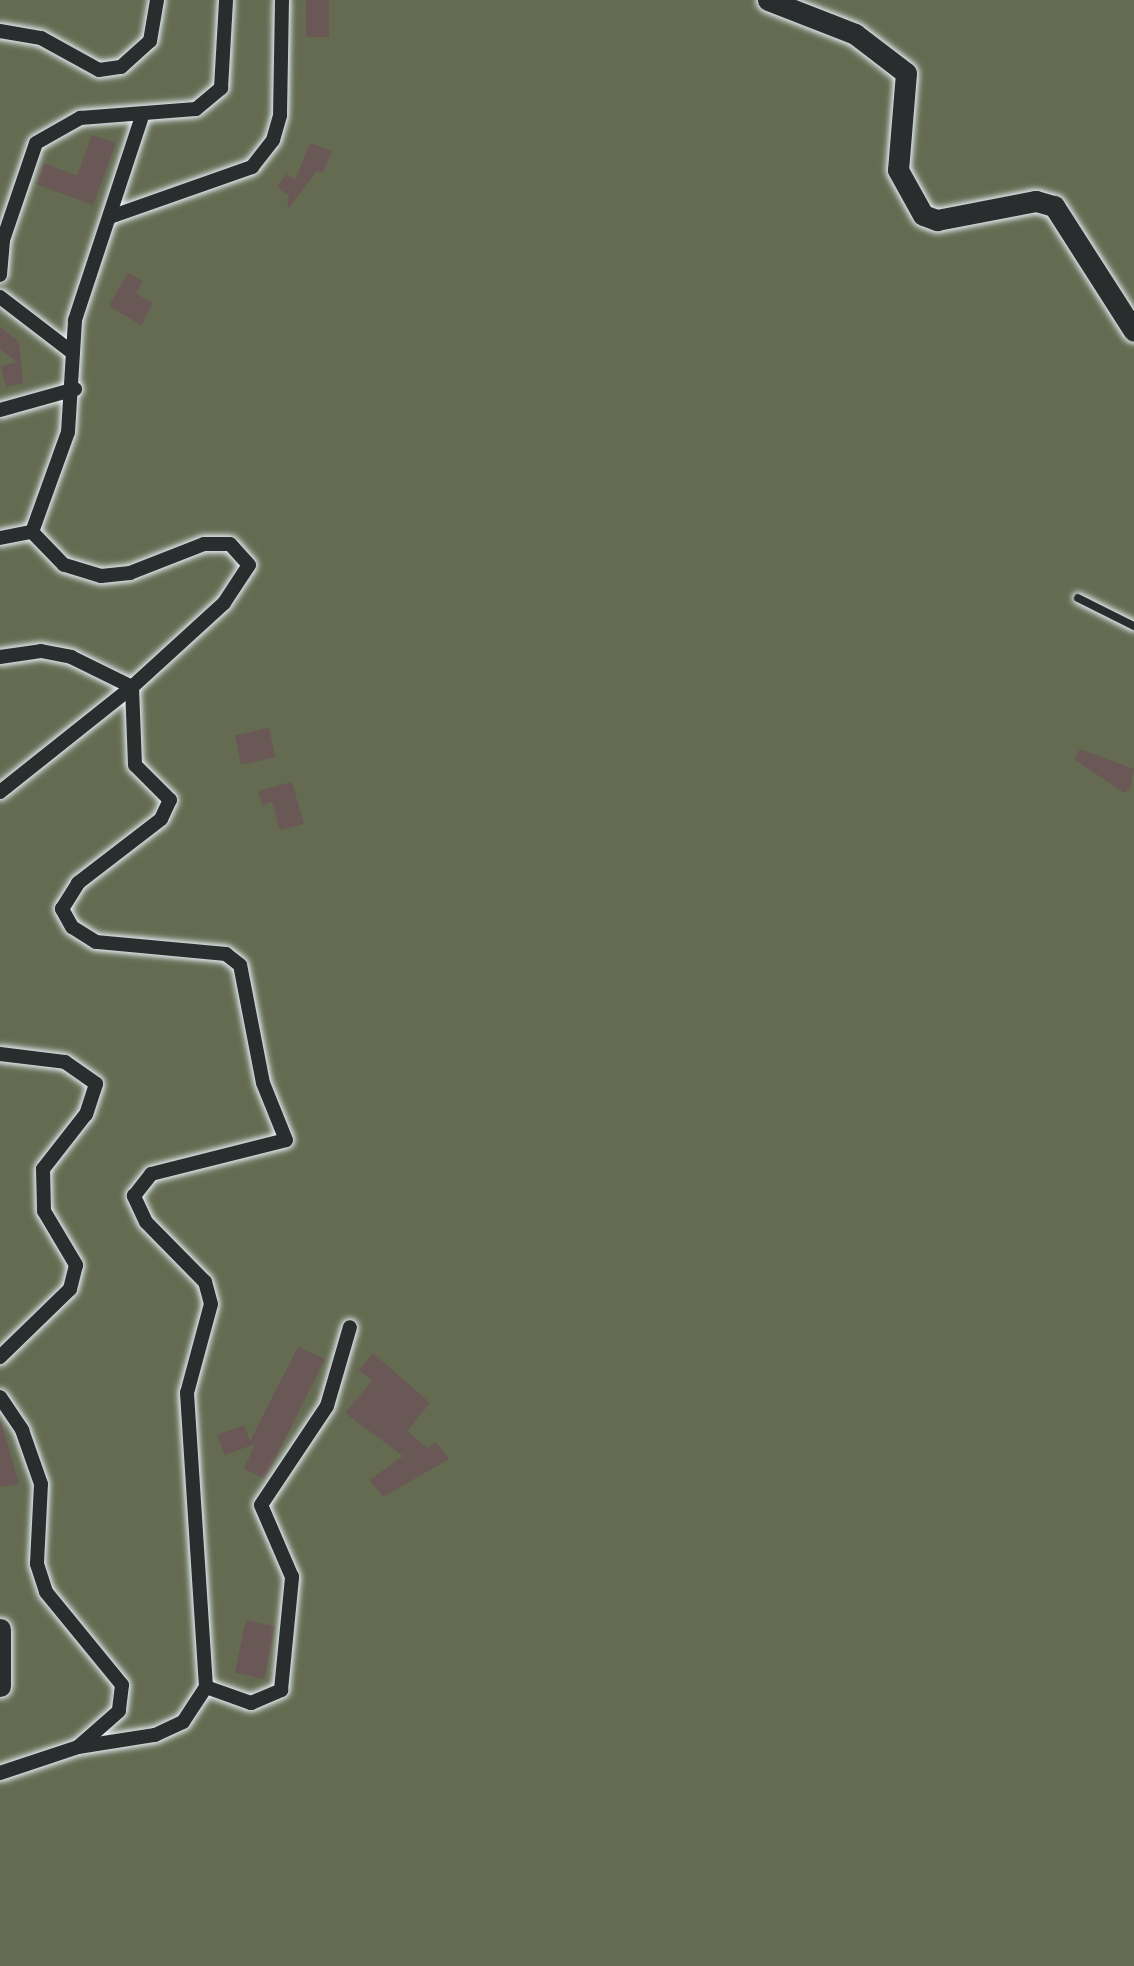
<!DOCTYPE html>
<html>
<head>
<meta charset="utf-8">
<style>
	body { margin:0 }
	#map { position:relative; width:1134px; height:1966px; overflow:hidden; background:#373636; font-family:"Shantell Sans",sans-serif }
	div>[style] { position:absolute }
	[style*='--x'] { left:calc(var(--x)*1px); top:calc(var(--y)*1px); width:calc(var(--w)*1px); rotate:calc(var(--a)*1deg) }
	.green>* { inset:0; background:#646b51; transform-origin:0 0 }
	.building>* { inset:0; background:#6a5856; transform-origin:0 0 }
	.roads { filter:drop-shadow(0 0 3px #e8f1f8) drop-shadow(0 0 3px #e8f1f8) }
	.lane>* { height:8px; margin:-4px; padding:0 4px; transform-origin:4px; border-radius:4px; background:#2a2d2e }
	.street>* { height:14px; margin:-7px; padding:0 7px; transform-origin:7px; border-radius:7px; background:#2a2d2e }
	.secondary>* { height:21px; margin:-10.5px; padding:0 10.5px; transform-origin:10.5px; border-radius:10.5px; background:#2a2d2e }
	span { translate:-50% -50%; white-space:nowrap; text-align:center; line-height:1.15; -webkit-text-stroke:9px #2a2d2e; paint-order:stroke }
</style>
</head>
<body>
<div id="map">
	<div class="green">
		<div style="left:0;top:0;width:1134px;height:1966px"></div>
	</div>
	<div class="building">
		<div style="left:306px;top:0;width:23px;height:37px"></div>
		<div style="clip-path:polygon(92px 135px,116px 143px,93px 205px,36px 184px,44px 163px,77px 176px)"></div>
		<div style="clip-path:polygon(310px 143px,332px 151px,323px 173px,317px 171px,287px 210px,289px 196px,277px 187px,287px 174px,295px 180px)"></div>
		<div style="clip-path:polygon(128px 273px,143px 281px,136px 294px,153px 303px,141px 325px,109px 306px)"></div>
		<div style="clip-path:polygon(0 327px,19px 342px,23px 383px,6px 387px,1px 366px,17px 362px,0 349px)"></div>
		<div style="left:269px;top:728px;width:30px;height:35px;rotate:78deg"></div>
		<div style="clip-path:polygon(1080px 749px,1134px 769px,1130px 789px,1124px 793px,1074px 759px)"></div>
		<div style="clip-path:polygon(292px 782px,304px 824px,280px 830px,272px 802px,262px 805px,258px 791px)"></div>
		<div style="clip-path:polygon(298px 1347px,325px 1359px,265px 1479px,244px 1469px,255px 1444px,225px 1455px,217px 1435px,244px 1425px,250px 1441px)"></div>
		<div style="clip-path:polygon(373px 1353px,430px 1403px,407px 1431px,427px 1448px,436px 1442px,449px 1459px,383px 1497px,370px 1480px,403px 1456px,345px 1413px,372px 1381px,359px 1370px)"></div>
		<div style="clip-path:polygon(0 1419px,19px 1484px,0 1487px)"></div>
		<div style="left:246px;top:1620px;width:30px;height:54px;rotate:12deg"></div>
	</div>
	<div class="roads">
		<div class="lane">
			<div style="--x:1078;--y:598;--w:63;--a:26.6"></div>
		</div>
		<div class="street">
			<div style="--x:0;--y:31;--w:42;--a:9.7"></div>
			<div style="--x:41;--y:38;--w:66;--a:28.9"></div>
			<div style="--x:99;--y:70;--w:22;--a:-8"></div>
			<div style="--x:121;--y:67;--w:39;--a:-42"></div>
			<div style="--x:150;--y:41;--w:42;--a:-80.3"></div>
			<div style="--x:110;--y:217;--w:151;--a:-19.4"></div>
			<div style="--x:252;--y:167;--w:34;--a:-52"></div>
			<div style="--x:273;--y:140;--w:26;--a:-74"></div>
			<div style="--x:280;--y:115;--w:115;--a:-89"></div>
			<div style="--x:0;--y:275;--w:35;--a:-85"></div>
			<div style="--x:3;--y:240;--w:102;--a:-71.2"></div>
			<div style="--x:36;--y:143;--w:51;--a:-29.6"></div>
			<div style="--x:80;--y:118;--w:116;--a:-4.4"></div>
			<div style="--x:196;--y:109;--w:33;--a:-40"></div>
			<div style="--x:221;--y:88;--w:88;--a:-86.7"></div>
			<div style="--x:0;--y:297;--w:92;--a:37.5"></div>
			<div style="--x:0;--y:410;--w:78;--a:-15.6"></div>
			<div style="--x:32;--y:532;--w:106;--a:-70.2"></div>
			<div style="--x:68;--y:432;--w:112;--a:-86.4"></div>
			<div style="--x:75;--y:320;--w:215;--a:-71.8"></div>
			<div style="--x:0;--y:538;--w:33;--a:-11"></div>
			<div style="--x:0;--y:657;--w:41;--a:-8.3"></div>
			<div style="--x:41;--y:651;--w:31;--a:11"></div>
			<div style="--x:71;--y:657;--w:68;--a:26.2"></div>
			<div style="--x:0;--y:792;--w:169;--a:-38.5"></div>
			<div style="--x:132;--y:687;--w:125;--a:-42.4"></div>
			<div style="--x:224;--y:603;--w:45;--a:-56.7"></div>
			<div style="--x:249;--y:565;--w:28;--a:-132"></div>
			<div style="--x:230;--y:544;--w:26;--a:180"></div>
			<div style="--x:204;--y:544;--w:79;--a:158.6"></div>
			<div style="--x:130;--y:573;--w:29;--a:174"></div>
			<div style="--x:101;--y:576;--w:39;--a:-163"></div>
			<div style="--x:64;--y:565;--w:46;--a:-134.1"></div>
			<div style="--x:0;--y:1054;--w:65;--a:7"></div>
			<div style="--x:65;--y:1062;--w:38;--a:35"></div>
			<div style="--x:96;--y:1084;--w:32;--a:108"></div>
			<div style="--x:86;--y:1114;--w:70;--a:128"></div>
			<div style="--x:43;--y:1169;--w:42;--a:88.6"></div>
			<div style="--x:44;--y:1211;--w:63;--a:59.3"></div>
			<div style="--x:76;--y:1265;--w:25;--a:104"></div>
			<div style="--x:70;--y:1289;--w:98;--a:135.8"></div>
			<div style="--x:0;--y:1397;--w:40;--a:56"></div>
			<div style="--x:22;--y:1430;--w:57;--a:70.6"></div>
			<div style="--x:41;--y:1484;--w:80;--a:92.9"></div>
			<div style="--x:37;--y:1564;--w:29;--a:72"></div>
			<div style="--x:46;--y:1592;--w:120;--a:50.7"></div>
			<div style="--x:122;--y:1685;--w:26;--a:97"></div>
			<div style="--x:119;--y:1711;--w:55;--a:138.7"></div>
			<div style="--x:206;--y:1687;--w:48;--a:19.6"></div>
			<div style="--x:251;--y:1703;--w:33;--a:-23"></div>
			<div style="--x:281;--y:1690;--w:114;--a:-84.4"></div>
			<div style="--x:292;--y:1577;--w:78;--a:-113.3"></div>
			<div style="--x:261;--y:1505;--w:119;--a:-56.3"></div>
			<div style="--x:327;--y:1406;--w:82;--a:-73.8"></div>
			<div style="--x:0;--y:1773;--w:82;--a:-18.4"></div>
			<div style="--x:78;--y:1747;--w:78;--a:-8.9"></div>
			<div style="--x:155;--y:1735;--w:31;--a:-25"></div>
			<div style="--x:183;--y:1722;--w:42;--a:-56.7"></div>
			<div style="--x:206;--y:1687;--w:295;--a:-93.7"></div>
			<div style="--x:187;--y:1393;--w:92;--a:-74.9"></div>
			<div style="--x:211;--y:1304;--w:23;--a:-105"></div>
			<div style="--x:205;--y:1282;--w:84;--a:-134.5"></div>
			<div style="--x:146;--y:1222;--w:29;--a:-115"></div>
			<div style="--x:134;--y:1196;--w:28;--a:-52"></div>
			<div style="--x:151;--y:1174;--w:139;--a:-14.1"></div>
			<div style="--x:286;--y:1140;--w:61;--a:-112"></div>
			<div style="--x:263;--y:1083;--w:120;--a:-101"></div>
			<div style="--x:240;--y:965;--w:18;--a:-142"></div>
			<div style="--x:226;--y:954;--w:131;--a:-174.7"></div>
			<div style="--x:96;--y:942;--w:28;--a:-148"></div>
			<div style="--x:72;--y:927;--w:21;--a:-119"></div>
			<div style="--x:62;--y:909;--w:31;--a:-58"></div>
			<div style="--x:78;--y:883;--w:105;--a:-37.6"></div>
			<div style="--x:161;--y:819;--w:21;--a:-65"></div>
			<div style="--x:170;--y:800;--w:49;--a:-135"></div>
			<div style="--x:135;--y:765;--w:78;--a:-92.2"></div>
		</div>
		<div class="secondary">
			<div style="--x:768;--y:0;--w:93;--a:21.3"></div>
			<div style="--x:855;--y:34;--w:64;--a:37.4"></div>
			<div style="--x:906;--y:73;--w:97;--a:94.7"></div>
			<div style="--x:898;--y:170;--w:51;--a:60.9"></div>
			<div style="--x:923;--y:215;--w:15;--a:20"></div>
			<div style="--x:937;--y:220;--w:101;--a:-10.9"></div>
			<div style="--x:1036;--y:201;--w:19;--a:16"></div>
			<div style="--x:1054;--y:206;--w:148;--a:57.4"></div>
			<div style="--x:0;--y:1629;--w:57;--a:90"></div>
		</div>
	</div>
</div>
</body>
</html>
